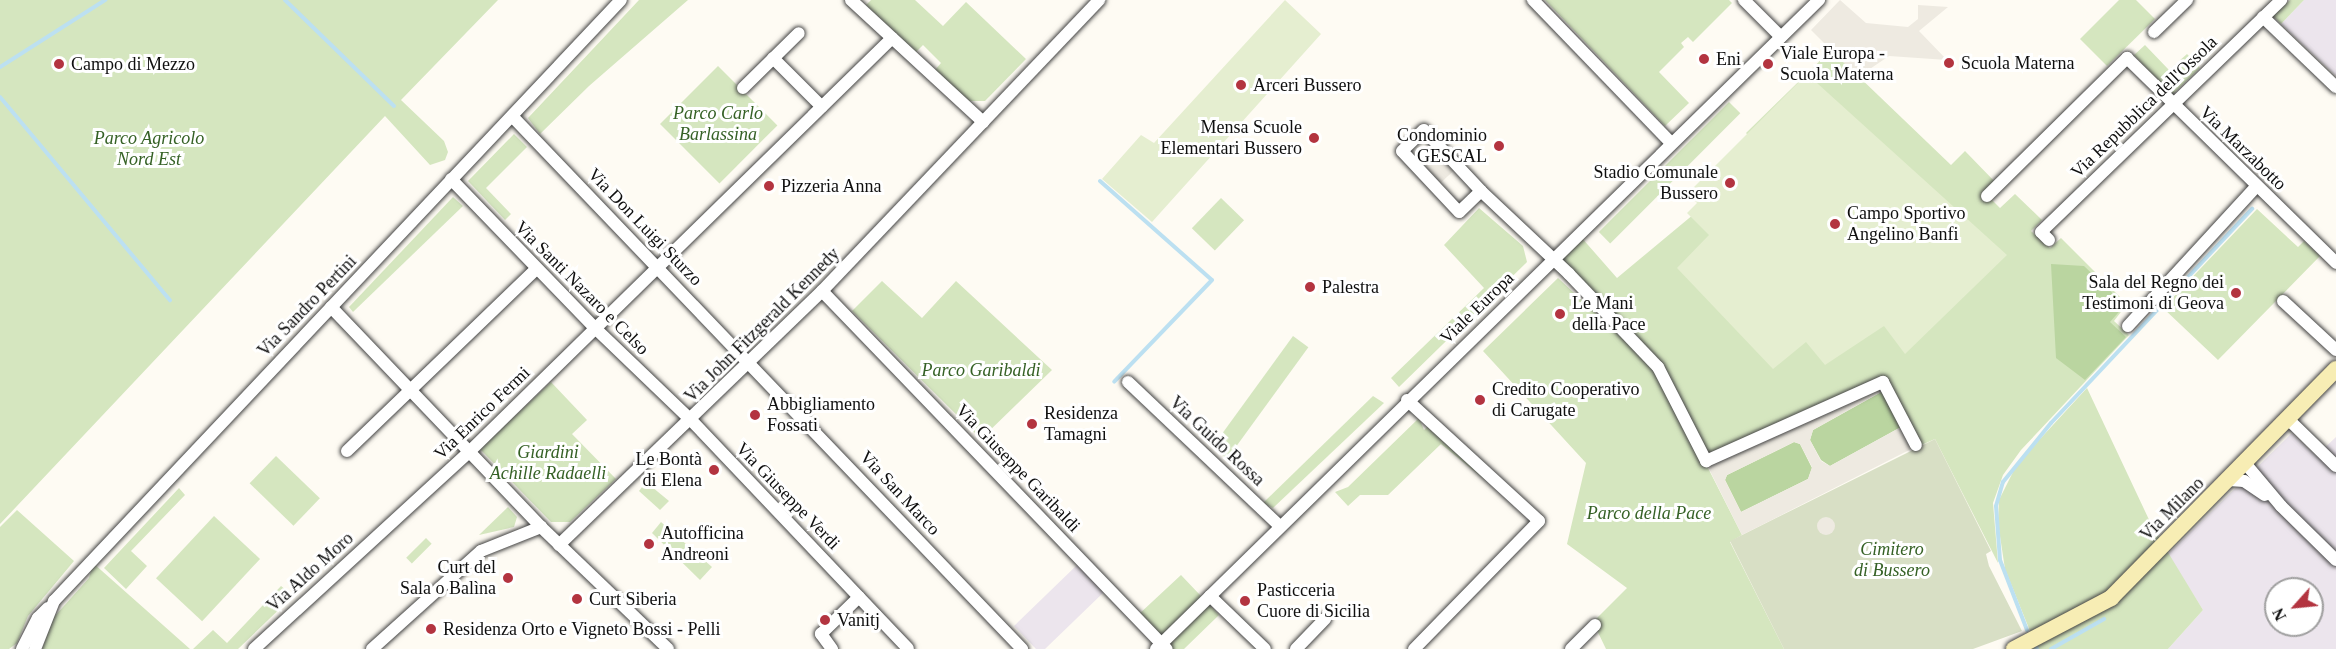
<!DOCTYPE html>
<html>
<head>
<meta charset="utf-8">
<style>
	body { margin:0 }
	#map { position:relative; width:2336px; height:649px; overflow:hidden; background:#fefbf3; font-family:Georgia,serif }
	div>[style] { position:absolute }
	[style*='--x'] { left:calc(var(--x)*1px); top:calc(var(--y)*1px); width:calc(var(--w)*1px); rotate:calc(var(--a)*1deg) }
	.industrial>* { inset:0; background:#ece5ed }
	.green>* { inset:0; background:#d5e6bf; transform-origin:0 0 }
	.forest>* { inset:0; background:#bad5a0 }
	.cemetery>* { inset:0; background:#d8dfc5 }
	.pitch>* { inset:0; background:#e5eed0 }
	.plaza>* { inset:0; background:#eeeae1; transform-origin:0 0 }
	.round { border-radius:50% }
	.stream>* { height:4px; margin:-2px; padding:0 2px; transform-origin:2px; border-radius:2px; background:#bce0f1 }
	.roads { filter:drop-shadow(0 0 2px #424242) drop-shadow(0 0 2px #424242) }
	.street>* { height:12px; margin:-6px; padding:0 6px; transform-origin:6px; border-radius:6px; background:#fff }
	.secondary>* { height:16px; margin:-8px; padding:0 8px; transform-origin:8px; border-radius:8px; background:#f7edb4 }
	.dots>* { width:16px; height:16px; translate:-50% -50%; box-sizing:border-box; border:3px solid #fff; border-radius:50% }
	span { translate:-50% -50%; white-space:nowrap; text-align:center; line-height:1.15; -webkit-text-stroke:6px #fff; paint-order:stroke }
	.poi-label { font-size:18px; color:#0f0f0f }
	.left { translate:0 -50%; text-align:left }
	.right { translate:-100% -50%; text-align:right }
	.street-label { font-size:18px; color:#0f0f0f }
	.park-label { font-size:18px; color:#356125; font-style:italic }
	.north { position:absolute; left:2264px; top:577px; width:60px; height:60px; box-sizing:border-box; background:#fff; border:2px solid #9f9f9f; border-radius:50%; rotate:243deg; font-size:16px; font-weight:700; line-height:24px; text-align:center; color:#0f0f0f }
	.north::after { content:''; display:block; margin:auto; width:21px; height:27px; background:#b33440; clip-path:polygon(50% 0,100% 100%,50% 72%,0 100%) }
</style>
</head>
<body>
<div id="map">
	<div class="industrial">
		<div style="clip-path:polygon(2304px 0,2336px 0,2336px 76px,2281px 24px)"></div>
		<div style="clip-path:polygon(evenodd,2292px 433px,2316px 456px,2336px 437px,2336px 649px,2168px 649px,2203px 610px,2168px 554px,2292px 433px,2276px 589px,2312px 589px,2312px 625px,2276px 625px,2276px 589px)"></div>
		<div style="clip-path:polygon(1077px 565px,1104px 592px,1045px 649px,1036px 649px,1014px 626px)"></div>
	</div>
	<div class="green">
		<div style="clip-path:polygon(0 0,498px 0,401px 100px,444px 141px,448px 152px,445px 160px,430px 165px,385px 116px,0 524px)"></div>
		<div style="clip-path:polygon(639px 0,688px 0,589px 86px,540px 134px,528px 118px)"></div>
		<div style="clip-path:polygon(871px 0,915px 0,943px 26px,966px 2px,1026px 59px,985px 101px,968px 101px,935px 70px,941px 63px,923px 45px,916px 52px,866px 5px)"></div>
		<div style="clip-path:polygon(1545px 0,1729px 0,1732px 3px,1693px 42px,1688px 37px,1681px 43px,1684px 47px,1659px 72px,1689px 103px,1665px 126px)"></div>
		<div style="clip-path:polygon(2119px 0,2136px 0,2155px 19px,2107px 66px,2080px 39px)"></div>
		<div style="clip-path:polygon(2290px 0,2304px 0,2281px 24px,2273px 16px)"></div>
		<div style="clip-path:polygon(2145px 45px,2169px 70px,2187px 54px,2200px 68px,2172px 95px,2134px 55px)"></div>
		<div style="clip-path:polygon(1831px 50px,1951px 165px,1965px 151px,1998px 185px,1988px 196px,2000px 208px,2015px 194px,2042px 220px,2031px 231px,2050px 248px,2061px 238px,2127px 304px,2114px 321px,2129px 335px,2021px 450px,2003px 475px,1993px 503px,1998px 563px,1935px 439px,1917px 447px,1883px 382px,1706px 464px,1742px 535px,1730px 542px,1784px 649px,1606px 649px,1593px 622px,1627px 588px,1567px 544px,1586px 463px,1483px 351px,1558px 278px,1631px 346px,1554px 264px,1581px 237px,1617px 278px,1765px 155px,1746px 133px)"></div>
		<div style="left:718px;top:66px;width:84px;height:82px;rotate:45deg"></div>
		<div style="left:1729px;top:102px;width:16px;height:184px;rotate:45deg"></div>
		<div style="clip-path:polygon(514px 134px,527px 147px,486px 188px,511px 214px,505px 220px,468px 181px)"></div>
		<div style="clip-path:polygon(453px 197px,463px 206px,353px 312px,349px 307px)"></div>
		<div style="left:1221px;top:198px;width:32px;height:42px;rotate:44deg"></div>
		<div style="clip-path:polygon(1479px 208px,1523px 246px,1527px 262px,1399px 387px,1391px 378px,1484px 288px,1444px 245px)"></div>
		<div style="clip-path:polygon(2257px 209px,2298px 247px,2304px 241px,2320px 256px,2218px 360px,2163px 308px)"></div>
		<div style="clip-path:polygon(882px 281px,922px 318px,956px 281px,1052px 370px,981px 439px,852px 311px)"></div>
		<div style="left:1293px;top:336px;width:19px;height:138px;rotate:36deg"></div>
		<div style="clip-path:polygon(551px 382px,587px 420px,572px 434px,616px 479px,570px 522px,551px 522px,480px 449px)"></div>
		<div style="clip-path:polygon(2087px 388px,2152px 526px,2203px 610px,2168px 649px,2020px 649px,2034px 641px,2005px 569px,1998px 523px,1999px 500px,2017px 464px)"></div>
		<div style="clip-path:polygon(1373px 396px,1384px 403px,1273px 508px,1263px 503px)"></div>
		<div style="clip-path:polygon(1419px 418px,1424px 430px,1428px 426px,1501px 493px,1441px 444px,1388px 495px,1360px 495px,1348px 506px,1335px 492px,1348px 487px)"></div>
		<div style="left:276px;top:456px;width:61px;height:38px;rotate:44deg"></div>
		<div style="clip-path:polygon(646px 482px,669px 501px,660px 510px,639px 491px)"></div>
		<div style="clip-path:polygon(179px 488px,185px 495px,131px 551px,147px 566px,126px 589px,104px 568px)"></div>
		<div style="clip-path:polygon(508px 507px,517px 517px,514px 527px,479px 535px)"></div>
		<div style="clip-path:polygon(17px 510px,74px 561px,28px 616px,17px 643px,9px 649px,0 649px,0 527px)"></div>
		<div style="left:214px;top:516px;width:63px;height:85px;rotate:43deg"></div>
		<div style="clip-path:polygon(661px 522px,712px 567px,700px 580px,652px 533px)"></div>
		<div style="left:426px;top:538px;width:8px;height:28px;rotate:45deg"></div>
		<div style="clip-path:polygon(93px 563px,190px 649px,42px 649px,54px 617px,89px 578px)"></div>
		<div style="clip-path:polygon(1181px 575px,1219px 615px,1184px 649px,1155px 649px,1162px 641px,1138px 615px)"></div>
		<div style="clip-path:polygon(281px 586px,293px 596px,238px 649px,193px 649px,213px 630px,227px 643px)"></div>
	</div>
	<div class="forest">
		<div style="clip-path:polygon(2051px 264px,2084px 266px,2125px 305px,2110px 322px,2126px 337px,2085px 380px,2056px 358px)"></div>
		<div style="clip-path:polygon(1883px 391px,1901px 427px,1830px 466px,1821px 460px,1810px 440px,1813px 430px)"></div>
		<div style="clip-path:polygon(1794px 442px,1800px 444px,1812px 468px,1808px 479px,1741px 512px,1725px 480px,1727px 475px)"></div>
	</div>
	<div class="cemetery">
		<div style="clip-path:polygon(1935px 439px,1991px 551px,1986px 554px,1989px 566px,2022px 631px,1973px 649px,1784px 649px,1730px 541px)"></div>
	</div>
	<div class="pitch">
		<div style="clip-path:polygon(1285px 0,1321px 34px,1152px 222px,1102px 179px,1141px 135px,1154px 143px)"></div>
		<div style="clip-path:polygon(1807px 74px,2007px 255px,1905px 354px,1884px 326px,1825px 365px,1806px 342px,1773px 369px,1677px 268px,1709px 235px,1687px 213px,1697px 203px,1688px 193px)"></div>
	</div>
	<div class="plaza">
		<div style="clip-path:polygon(1840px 0,1866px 23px,1908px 27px,1918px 19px,1918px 5px,1948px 7px,1919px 31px,1947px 60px,1889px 56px,1858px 77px,1811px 30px)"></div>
		<div style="left:1438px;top:154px;width:23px;height:18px;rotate:47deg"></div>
		<div style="clip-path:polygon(evenodd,1883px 382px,1917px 446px,1742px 535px,1707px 465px,1883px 382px,1883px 391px,1901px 427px,1830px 466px,1821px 461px,1810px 440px,1813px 430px,1883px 391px,1883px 382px,1794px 442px,1800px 444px,1812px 467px,1808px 479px,1741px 512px,1725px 480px,1727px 475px,1794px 442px)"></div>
		<div class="round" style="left:1817px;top:517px;width:18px;height:18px"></div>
	</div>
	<div class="stream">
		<div style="--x:285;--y:0;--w:152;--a:44.2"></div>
		<div style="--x:0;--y:67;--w:125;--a:-32.5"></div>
		<div style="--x:0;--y:97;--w:265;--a:50.1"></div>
		<div style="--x:1100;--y:181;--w:149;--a:41.5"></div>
		<div style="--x:1212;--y:280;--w:141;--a:133.9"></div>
		<div style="--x:2027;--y:630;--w:75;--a:-111.1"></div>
		<div style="--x:2000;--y:560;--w:54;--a:-94.2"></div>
		<div style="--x:1996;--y:506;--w:25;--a:-74"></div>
		<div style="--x:2003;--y:482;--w:76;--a:-50.9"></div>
		<div style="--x:2051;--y:423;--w:294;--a:-46.8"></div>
		<div style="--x:2036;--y:647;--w:2;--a:63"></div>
		<div style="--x:2051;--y:649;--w:61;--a:-29.5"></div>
	</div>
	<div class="roads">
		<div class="street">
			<div style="--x:851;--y:0;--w:180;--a:42.7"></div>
			<div style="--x:1533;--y:0;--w:197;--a:46"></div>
			<div style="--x:1744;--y:0;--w:52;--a:45"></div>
			<div style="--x:2263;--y:17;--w:101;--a:43.8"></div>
			<div style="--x:2154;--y:32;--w:46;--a:-44.1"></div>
			<div style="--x:773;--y:58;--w:69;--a:45"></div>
			<div style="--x:743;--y:88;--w:78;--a:-44.5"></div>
			<div style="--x:512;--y:116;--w:738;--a:46.26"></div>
			<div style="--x:451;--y:179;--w:207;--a:46"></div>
			<div style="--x:595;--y:328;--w:133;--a:43.8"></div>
			<div style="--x:691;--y:420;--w:315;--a:46.5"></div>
			<div style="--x:1481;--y:191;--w:30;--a:136"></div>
			<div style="--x:1459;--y:212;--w:83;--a:-133.1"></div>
			<div style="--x:1402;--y:151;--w:30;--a:-44"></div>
			<div style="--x:1424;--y:130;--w:83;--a:46.9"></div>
			<div style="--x:1481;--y:191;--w:121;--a:43.3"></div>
			<div style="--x:1569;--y:274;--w:129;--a:46.3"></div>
			<div style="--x:1658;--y:367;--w:106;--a:62.9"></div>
			<div style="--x:1706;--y:461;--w:194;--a:-24.1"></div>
			<div style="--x:1883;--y:382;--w:71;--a:62.4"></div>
			<div style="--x:1987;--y:196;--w:197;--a:-44.6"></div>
			<div style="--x:2127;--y:58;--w:293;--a:44.4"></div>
			<div style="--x:2049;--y:240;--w:11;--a:-135"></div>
			<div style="--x:2041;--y:232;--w:334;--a:-44"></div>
			<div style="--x:822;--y:291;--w:497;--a:46.1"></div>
			<div style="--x:2283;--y:301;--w:72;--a:42.8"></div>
			<div style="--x:331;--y:307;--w:304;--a:46.3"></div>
			<div style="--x:541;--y:527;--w:176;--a:43.8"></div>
			<div style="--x:2128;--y:326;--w:189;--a:-47.4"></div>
			<div style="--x:1128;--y:382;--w:209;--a:43.5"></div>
			<div style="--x:1407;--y:400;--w:179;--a:42.5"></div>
			<div style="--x:1539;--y:521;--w:179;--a:134.3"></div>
			<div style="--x:2288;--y:419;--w:67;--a:44.4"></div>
			<div style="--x:347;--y:451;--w:262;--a:-43.9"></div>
			<div style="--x:2245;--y:463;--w:56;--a:50.1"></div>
			<div style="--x:2281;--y:506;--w:77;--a:44.5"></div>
			<div style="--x:2229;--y:480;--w:15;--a:4"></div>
			<div style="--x:2244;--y:481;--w:25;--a:34"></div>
			<div style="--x:559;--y:545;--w:366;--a:-44"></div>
			<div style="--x:822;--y:291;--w:402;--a:-46.4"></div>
			<div style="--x:1210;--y:596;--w:76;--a:43.9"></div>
			<div style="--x:22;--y:649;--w:35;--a:-63"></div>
			<div style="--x:38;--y:618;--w:14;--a:-45"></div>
			<div style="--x:35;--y:649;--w:52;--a:-68.4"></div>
			<div style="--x:54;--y:601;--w:826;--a:-46.67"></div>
			<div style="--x:254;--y:649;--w:292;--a:-42.5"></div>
			<div style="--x:469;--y:452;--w:592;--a:-44.38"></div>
			<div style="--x:372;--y:649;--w:147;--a:-42"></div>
			<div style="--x:481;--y:551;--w:65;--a:-21.8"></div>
			<div style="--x:832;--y:649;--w:19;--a:-126"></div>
			<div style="--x:821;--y:634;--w:53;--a:-44.2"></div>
			<div style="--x:1156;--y:649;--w:928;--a:-44.39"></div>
			<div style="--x:1296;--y:649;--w:42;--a:-46"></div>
			<div style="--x:1571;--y:649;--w:34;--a:-45"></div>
		</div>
		<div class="secondary">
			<div style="--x:2014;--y:649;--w:110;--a:-27.7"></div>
			<div style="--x:2111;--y:598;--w:321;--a:-45.5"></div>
		</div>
	</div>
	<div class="dots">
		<div style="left:1704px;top:59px;background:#b33440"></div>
		<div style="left:1949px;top:63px;background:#b33440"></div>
		<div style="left:59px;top:64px;background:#b33440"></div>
		<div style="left:1768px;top:64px;background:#b33440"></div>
		<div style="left:1241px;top:85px;background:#b33440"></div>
		<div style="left:1314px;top:138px;background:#b33440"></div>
		<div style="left:1499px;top:146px;background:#b33440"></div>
		<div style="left:1730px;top:183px;background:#b33440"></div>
		<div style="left:769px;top:186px;background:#b33440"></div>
		<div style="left:1835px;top:224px;background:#b33440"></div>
		<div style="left:1310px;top:287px;background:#b33440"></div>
		<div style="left:2236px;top:293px;background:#b33440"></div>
		<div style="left:1560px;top:314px;background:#b33440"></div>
		<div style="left:1480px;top:400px;background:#b33440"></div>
		<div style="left:755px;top:415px;background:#b33440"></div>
		<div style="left:1032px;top:424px;background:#b33440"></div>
		<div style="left:714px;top:470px;background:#b33440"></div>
		<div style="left:649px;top:544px;background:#b33440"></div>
		<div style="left:508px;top:578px;background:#b33440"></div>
		<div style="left:577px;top:599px;background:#b33440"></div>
		<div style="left:1245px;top:601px;background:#b33440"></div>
		<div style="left:825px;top:620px;background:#b33440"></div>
		<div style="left:431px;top:629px;background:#b33440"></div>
	</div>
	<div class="poi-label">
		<span class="left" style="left:1780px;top:64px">Viale Europa -<br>Scuola Materna</span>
		<span class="left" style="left:1716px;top:59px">Eni</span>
		<span class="left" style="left:1961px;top:63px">Scuola Materna</span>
		<span class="left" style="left:71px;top:64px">Campo di Mezzo</span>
		<span class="left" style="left:1253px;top:85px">Arceri Bussero</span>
		<span class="right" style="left:1302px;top:138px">Mensa Scuole<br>Elementari Bussero</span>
		<span class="right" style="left:1487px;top:146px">Condominio<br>GESCAL</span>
		<span class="right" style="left:1718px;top:183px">Stadio Comunale<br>Bussero</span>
		<span class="left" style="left:781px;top:186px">Pizzeria Anna</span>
		<span class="left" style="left:1847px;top:224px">Campo Sportivo<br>Angelino Banfi</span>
		<span class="right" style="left:2224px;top:293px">Sala del Regno dei<br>Testimoni di Geova</span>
		<span class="left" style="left:1322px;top:287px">Palestra</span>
		<span class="left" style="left:1572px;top:314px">Le Mani<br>della Pace</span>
		<span class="left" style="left:1492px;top:400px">Credito Cooperativo<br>di Carugate</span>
		<span class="left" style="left:767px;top:415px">Abbigliamento<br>Fossati</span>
		<span class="left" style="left:1044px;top:424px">Residenza<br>Tamagni</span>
		<span class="right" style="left:702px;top:470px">Le Bontà<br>di Elena</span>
		<span class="left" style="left:661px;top:544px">Autofficina<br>Andreoni</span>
		<span class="right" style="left:496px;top:578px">Curt del<br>Sala o Balìna</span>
		<span class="left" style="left:1257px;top:601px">Pasticceria<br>Cuore di Sicilia</span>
		<span class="left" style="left:589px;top:599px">Curt Siberia</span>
		<span class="left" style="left:837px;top:620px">Vanitj</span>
		<span class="left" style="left:443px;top:629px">Residenza Orto e Vigneto Bossi - Pelli</span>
	</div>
	<div class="street-label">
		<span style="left:2144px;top:107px;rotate:-44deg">Via Repubblica dell'Ossola</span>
		<span style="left:2243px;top:148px;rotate:44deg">Via Marzabotto</span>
		<span style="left:645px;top:227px;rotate:46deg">Via Don Luigi Sturzo</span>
		<span style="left:582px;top:288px;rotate:45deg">Via Santi Nazaro e Celso</span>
		<span style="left:307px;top:306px;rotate:-46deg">Via Sandro Pertini</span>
		<span style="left:1477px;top:308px;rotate:-44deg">Viale Europa</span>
		<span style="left:762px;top:325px;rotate:-45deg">Via John Fitzgerald Kennedy</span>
		<span style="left:482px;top:413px;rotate:-44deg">Via Enrico Fermi</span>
		<span style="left:1217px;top:441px;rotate:43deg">Via Guido Rossa</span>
		<span style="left:1018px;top:468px;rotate:46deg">Via Giuseppe Garibaldi</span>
		<span style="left:900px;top:493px;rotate:47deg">Via San Marco</span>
		<span style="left:788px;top:496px;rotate:46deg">Via Giuseppe Verdi</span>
		<span style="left:2172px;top:509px;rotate:-45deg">Via Milano</span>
		<span style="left:310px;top:572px;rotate:-42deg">Via Aldo Moro</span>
	</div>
	<div class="park-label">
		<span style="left:718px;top:124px">Parco Carlo<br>Barlassina</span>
		<span style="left:149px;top:149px">Parco Agricolo<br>Nord Est</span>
		<span style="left:981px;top:370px">Parco Garibaldi</span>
		<span style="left:548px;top:463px">Giardini<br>Achille Radaelli</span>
		<span style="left:1649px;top:513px">Parco della Pace</span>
		<span style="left:1892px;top:560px">Cimitero<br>di Bussero</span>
	</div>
	<div class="north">N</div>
</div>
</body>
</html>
